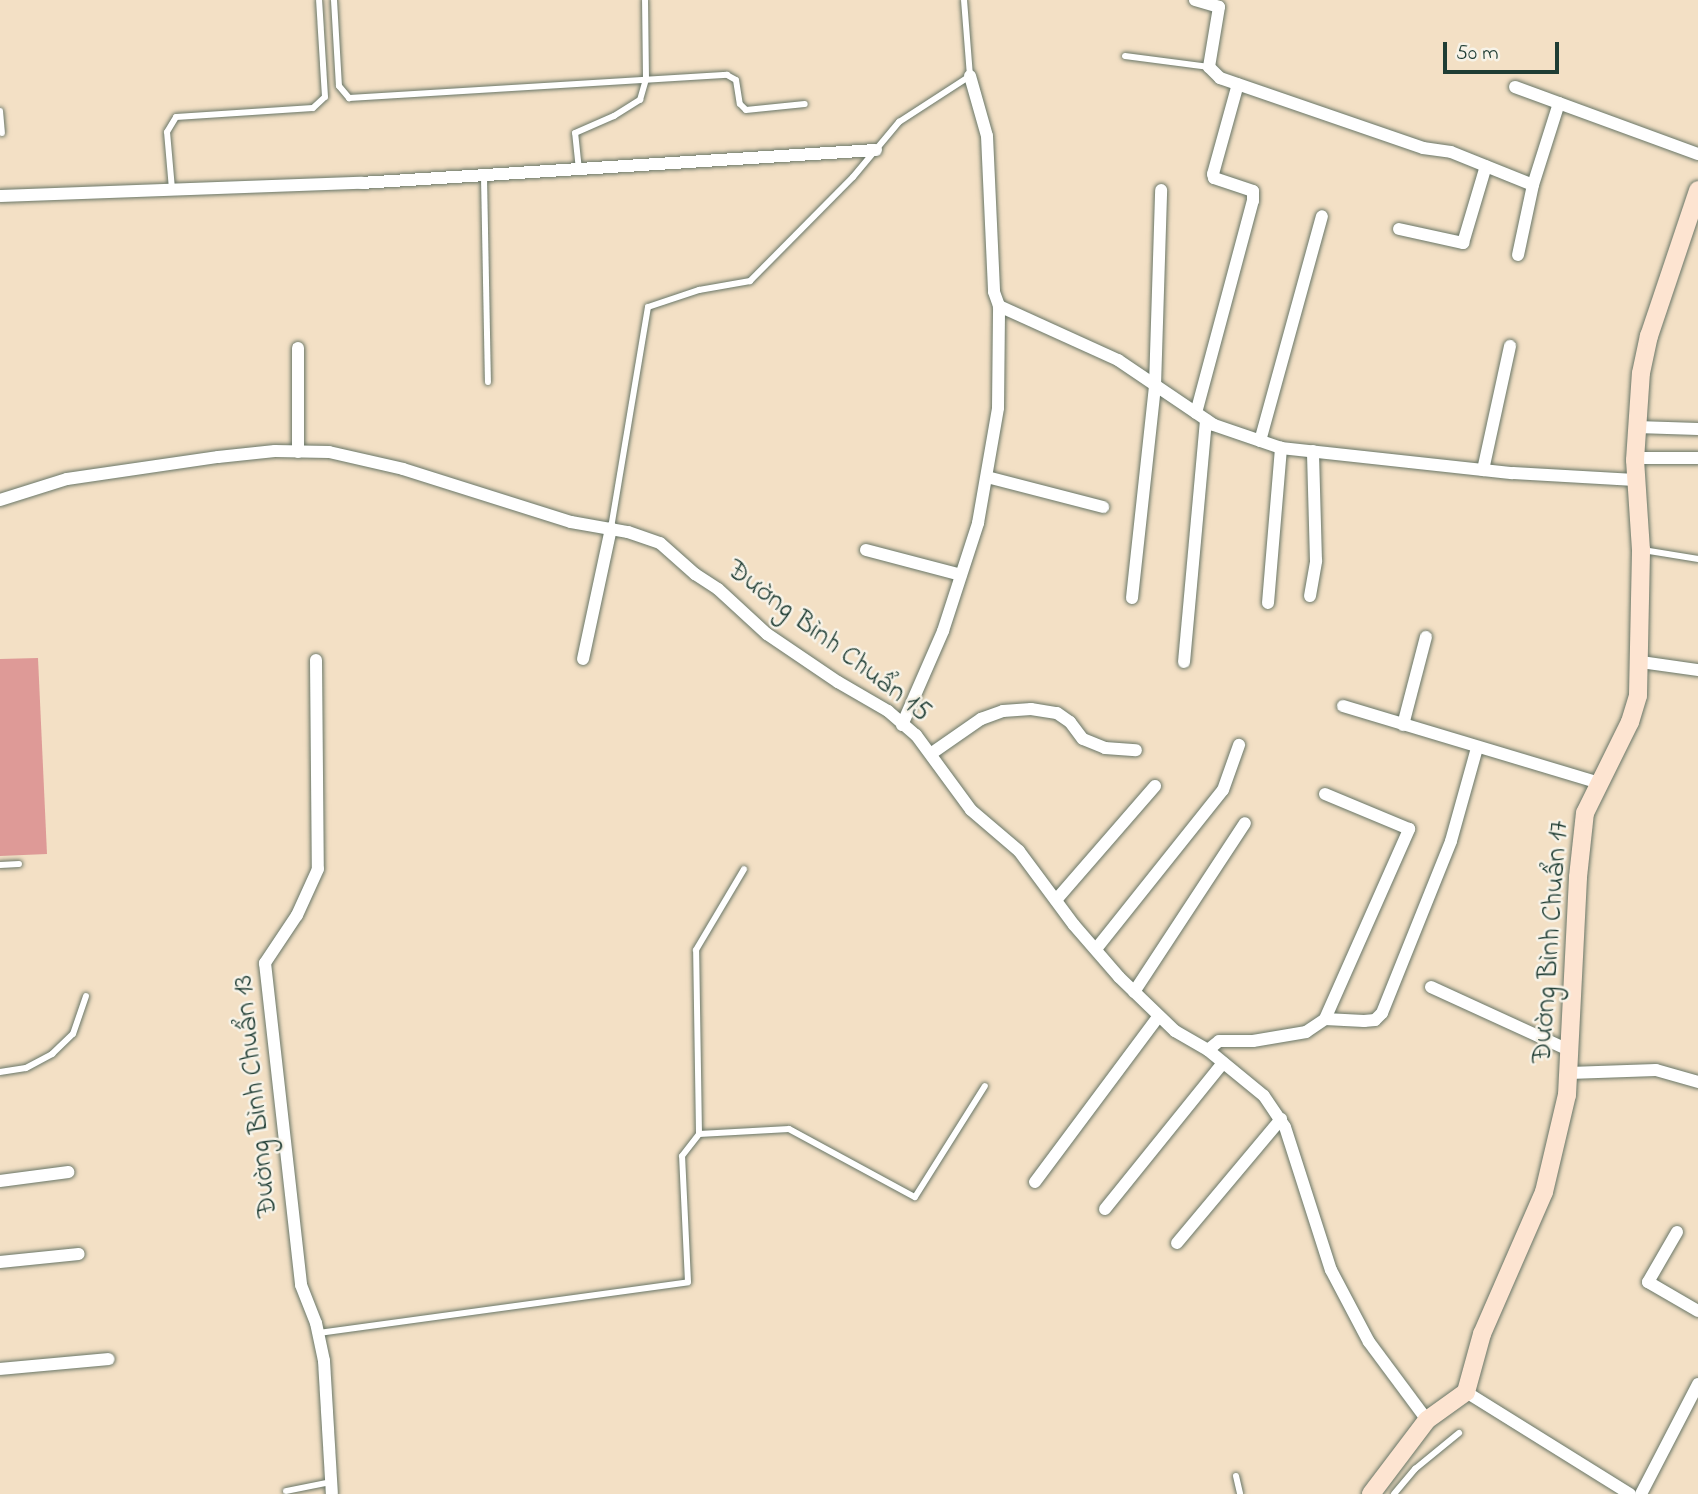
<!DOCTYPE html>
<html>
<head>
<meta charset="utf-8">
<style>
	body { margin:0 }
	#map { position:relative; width:1698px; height:1494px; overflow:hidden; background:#f3e0c5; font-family:"Indie Flower",sans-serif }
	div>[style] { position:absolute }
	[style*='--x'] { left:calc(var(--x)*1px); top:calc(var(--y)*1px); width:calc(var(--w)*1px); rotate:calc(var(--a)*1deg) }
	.building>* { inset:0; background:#de9a97 }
	.roads { filter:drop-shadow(0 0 2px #697667) drop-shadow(0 0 2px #697667) }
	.lane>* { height:6px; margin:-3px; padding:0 3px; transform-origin:3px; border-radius:3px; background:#fff }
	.street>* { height:12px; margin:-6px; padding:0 6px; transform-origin:6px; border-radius:6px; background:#fff }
	.secondary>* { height:18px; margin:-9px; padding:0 9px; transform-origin:9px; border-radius:9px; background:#fde4d1 }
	span { translate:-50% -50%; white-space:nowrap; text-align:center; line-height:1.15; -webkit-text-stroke:5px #f7f3e8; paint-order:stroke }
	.street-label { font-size:28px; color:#1f3d34 }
	.scale { position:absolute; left:1443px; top:42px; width:116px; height:32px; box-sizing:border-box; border:4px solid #1f3d34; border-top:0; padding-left:9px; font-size:21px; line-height:24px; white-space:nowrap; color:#1f3d34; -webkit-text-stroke:5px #f7f3e8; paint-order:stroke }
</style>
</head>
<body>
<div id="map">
	<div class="building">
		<div style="clip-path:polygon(38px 658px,47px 854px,0 856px,0 659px)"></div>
	</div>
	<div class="roads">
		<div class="lane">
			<div style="--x:334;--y:0;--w:86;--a:86.7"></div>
			<div style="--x:339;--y:86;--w:16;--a:50"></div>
			<div style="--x:349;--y:98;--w:379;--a:-3.5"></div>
			<div style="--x:727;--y:75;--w:10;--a:29"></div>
			<div style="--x:736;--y:80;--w:24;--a:81"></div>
			<div style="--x:740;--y:104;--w:8;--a:45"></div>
			<div style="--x:746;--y:110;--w:59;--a:-5.8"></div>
			<div style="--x:1125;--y:56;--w:85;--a:7.5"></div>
			<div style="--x:0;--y:111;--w:22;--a:85"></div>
			<div style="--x:579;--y:170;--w:37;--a:-96"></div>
			<div style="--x:575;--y:133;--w:43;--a:-23.6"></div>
			<div style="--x:614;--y:116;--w:31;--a:-32"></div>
			<div style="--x:640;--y:100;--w:22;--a:-74"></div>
			<div style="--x:646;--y:79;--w:79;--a:-90.7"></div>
			<div style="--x:484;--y:177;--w:205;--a:88.9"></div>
			<div style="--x:172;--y:189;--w:57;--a:-95"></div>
			<div style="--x:167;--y:132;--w:17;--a:-59"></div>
			<div style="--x:176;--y:117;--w:137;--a:-3.8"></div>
			<div style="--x:313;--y:108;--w:16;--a:-43"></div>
			<div style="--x:325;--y:97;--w:97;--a:-93.5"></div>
			<div style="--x:611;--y:528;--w:224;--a:-80.5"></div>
			<div style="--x:648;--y:307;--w:54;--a:-18.4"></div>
			<div style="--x:699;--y:290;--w:52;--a:-10"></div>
			<div style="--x:750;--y:281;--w:146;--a:-45.3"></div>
			<div style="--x:853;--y:177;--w:72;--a:-50.1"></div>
			<div style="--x:899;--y:122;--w:85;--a:-32.9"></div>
			<div style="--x:970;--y:76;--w:76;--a:-94.5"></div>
			<div style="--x:1643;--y:550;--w:56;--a:9.3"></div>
			<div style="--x:0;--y:865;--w:19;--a:-3"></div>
			<div style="--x:0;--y:1072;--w:26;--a:-9"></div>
			<div style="--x:26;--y:1068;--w:30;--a:-28"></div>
			<div style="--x:52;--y:1054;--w:29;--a:-44"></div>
			<div style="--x:73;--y:1034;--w:40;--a:-71.1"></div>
			<div style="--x:699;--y:1134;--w:90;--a:-3.2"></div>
			<div style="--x:789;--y:1129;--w:143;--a:28.4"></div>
			<div style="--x:915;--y:1197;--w:131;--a:-57.8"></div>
			<div style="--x:318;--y:1333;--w:373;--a:-7.8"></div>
			<div style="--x:688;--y:1282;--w:126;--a:-92.7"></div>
			<div style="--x:682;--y:1156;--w:28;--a:-52"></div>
			<div style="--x:699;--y:1134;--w:184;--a:-90.9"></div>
			<div style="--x:696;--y:950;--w:94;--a:-59.3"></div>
			<div style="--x:1236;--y:1476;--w:18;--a:77"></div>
			<div style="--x:286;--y:1491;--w:46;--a:-11.3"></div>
			<div style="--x:1394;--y:1494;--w:33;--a:-50"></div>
			<div style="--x:1415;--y:1469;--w:57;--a:-39.3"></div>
		</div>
		<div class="street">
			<div style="--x:1195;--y:0;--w:25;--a:16"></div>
			<div style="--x:1219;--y:7;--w:61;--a:99.5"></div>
			<div style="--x:1209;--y:67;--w:16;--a:45"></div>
			<div style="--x:1220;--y:78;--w:215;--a:19"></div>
			<div style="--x:1423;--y:148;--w:28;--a:8"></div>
			<div style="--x:1451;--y:152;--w:88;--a:21.9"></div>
			<div style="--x:970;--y:76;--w:62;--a:74.2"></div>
			<div style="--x:987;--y:136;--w:156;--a:87.4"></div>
			<div style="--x:994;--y:292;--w:15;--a:70"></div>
			<div style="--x:999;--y:306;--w:131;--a:24.4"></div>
			<div style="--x:1118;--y:360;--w:116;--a:34.1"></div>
			<div style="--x:1214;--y:425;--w:71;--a:18.9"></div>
			<div style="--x:1281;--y:448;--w:233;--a:6.2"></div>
			<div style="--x:1513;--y:473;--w:122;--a:3.3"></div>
			<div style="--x:1515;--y:87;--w:195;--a:20.1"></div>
			<div style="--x:0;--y:196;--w:361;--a:-2.1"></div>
			<div style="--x:361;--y:183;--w:516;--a:-3.67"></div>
			<div style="--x:1399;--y:229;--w:66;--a:12.3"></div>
			<div style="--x:1463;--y:243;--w:80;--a:-73.4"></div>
			<div style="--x:1518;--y:255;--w:72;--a:-77.9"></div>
			<div style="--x:1533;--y:185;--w:86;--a:-72.4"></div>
			<div style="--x:298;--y:348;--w:104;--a:90"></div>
			<div style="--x:1196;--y:413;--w:220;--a:-75"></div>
			<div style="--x:1253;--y:201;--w:10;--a:-90"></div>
			<div style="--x:1253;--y:191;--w:41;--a:-161.6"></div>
			<div style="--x:1214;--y:178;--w:4;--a:-104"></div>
			<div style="--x:1213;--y:174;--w:93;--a:-74.5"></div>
			<div style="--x:1637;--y:427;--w:61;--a:1.9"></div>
			<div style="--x:1260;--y:441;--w:233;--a:-74.6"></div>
			<div style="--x:1635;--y:458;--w:63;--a:0"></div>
			<div style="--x:1483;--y:470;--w:127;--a:-77.7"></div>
			<div style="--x:987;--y:477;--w:120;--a:14.5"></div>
			<div style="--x:0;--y:500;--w:70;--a:-17.4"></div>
			<div style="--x:67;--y:479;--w:153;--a:-8.3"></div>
			<div style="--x:218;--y:457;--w:57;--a:-6"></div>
			<div style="--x:275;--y:451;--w:54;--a:1.1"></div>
			<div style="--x:329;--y:452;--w:76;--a:12.9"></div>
			<div style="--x:403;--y:469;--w:176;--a:17.5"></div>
			<div style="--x:571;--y:522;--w:58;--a:10"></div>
			<div style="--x:628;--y:532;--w:34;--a:19"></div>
			<div style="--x:660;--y:543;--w:47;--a:41.5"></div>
			<div style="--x:695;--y:574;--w:27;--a:33"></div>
			<div style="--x:718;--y:589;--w:67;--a:42.6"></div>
			<div style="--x:767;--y:634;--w:86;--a:34.1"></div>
			<div style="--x:838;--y:682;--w:58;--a:30.1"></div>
			<div style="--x:888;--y:711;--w:37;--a:41"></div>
			<div style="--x:916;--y:735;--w:93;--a:53.7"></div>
			<div style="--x:971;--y:810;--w:63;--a:40.5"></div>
			<div style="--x:1019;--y:851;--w:92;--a:53.4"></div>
			<div style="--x:1074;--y:925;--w:69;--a:49.1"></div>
			<div style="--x:1119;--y:977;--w:78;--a:44"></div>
			<div style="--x:1175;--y:1031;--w:38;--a:30"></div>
			<div style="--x:1208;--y:1050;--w:72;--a:39.4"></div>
			<div style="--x:1264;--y:1096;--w:37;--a:56"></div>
			<div style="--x:1285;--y:1127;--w:150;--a:72.2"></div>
			<div style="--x:1331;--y:1270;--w:81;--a:62.2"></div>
			<div style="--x:1369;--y:1342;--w:97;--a:53.4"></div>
			<div style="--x:866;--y:550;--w:98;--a:14.7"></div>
			<div style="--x:1310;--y:596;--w:36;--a:-80"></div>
			<div style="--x:1316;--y:561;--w:110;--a:-91.6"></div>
			<div style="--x:1132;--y:598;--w:213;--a:-83.8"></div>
			<div style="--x:1155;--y:386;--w:196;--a:-88.2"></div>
			<div style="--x:1268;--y:603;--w:156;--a:-85.2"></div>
			<div style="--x:583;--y:659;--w:134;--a:-77.9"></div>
			<div style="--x:316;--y:660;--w:209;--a:89.5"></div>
			<div style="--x:318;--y:869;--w:51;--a:114.5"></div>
			<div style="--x:297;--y:915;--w:58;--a:123.7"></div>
			<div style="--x:265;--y:963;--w:324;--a:83.6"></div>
			<div style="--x:301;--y:1285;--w:41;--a:68.5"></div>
			<div style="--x:316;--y:1323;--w:39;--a:78"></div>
			<div style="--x:324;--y:1361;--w:133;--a:86.6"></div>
			<div style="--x:1184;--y:662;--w:243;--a:-84.8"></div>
			<div style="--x:1641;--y:662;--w:58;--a:8"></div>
			<div style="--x:1343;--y:706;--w:267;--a:16.7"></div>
			<div style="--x:902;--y:725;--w:103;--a:-66.4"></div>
			<div style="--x:943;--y:631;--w:114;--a:-72"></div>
			<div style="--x:978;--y:523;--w:117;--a:-80.1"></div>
			<div style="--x:998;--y:408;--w:102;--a:-89.4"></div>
			<div style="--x:1403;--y:725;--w:91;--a:-75.4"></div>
			<div style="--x:932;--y:753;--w:60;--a:-34.8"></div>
			<div style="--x:981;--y:719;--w:23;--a:-20"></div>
			<div style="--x:1003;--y:711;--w:28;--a:-4"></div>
			<div style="--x:1031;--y:709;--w:26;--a:9"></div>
			<div style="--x:1057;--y:713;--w:16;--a:35"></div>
			<div style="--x:1070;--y:722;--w:21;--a:53"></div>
			<div style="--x:1083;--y:739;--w:24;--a:22"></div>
			<div style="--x:1105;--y:748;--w:31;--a:4"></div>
			<div style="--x:1056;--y:900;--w:151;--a:-49"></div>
			<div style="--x:1096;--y:949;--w:203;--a:-51.4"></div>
			<div style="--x:1223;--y:790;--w:48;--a:-70.4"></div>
			<div style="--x:1431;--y:987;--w:154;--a:24.6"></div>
			<div style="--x:1134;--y:992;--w:202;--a:-56.7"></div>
			<div style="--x:1325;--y:1019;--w:39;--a:3"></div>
			<div style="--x:1364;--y:1021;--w:11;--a:-5"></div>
			<div style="--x:1375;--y:1020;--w:10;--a:-45"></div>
			<div style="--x:1382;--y:1013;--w:185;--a:-68.1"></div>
			<div style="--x:1451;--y:841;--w:97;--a:-74.4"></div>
			<div style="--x:1208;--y:1050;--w:14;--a:-39"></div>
			<div style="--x:1219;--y:1041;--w:34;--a:0"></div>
			<div style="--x:1253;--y:1041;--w:54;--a:-9.6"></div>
			<div style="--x:1306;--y:1032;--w:23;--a:-34"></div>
			<div style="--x:1325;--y:1019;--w:208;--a:-66.1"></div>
			<div style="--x:1409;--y:829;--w:91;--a:-157.4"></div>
			<div style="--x:1569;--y:1073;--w:87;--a:-2"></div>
			<div style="--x:1656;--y:1070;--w:44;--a:15.9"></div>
			<div style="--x:0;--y:1181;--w:69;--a:-7.5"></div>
			<div style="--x:1035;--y:1182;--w:206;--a:-53.3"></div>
			<div style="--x:1105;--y:1209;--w:188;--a:-51.1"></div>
			<div style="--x:1677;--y:1232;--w:58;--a:120.1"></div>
			<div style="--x:1648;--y:1282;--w:58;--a:30.1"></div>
			<div style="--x:1177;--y:1243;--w:162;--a:-50"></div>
			<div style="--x:0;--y:1262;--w:79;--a:-5.8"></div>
			<div style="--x:0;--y:1369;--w:109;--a:-5.2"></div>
			<div style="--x:1466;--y:1392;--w:193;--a:31.9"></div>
			<div style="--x:1641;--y:1494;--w:124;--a:-62.6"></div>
		</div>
		<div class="secondary">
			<div style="--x:1371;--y:1494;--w:93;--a:-52.9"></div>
			<div style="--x:1427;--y:1420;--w:48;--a:-35.7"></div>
			<div style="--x:1466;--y:1392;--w:60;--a:-74.6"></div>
			<div style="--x:1482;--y:1334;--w:155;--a:-66.4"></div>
			<div style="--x:1544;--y:1192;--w:100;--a:-76.7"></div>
			<div style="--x:1567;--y:1095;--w:218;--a:-87.1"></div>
			<div style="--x:1578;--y:877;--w:64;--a:-83.8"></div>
			<div style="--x:1585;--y:813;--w:102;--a:-63.7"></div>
			<div style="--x:1630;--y:722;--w:28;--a:-73"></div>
			<div style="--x:1638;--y:695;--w:145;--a:-88.8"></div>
			<div style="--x:1641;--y:550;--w:90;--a:-93.8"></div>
			<div style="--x:1635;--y:460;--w:87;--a:-86.1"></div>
			<div style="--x:1641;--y:373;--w:38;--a:-78"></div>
			<div style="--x:1649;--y:336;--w:154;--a:-71.4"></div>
		</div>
	</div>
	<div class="street-label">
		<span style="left:828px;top:642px;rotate:37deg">Đường Bình Chuẩn 15</span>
		<span style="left:1552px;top:942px;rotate:-86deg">Đường Bình Chuẩn 17</span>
		<span style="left:257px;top:1096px;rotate:-96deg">Đường Bình Chuẩn 13</span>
	</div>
	<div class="scale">50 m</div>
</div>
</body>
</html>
